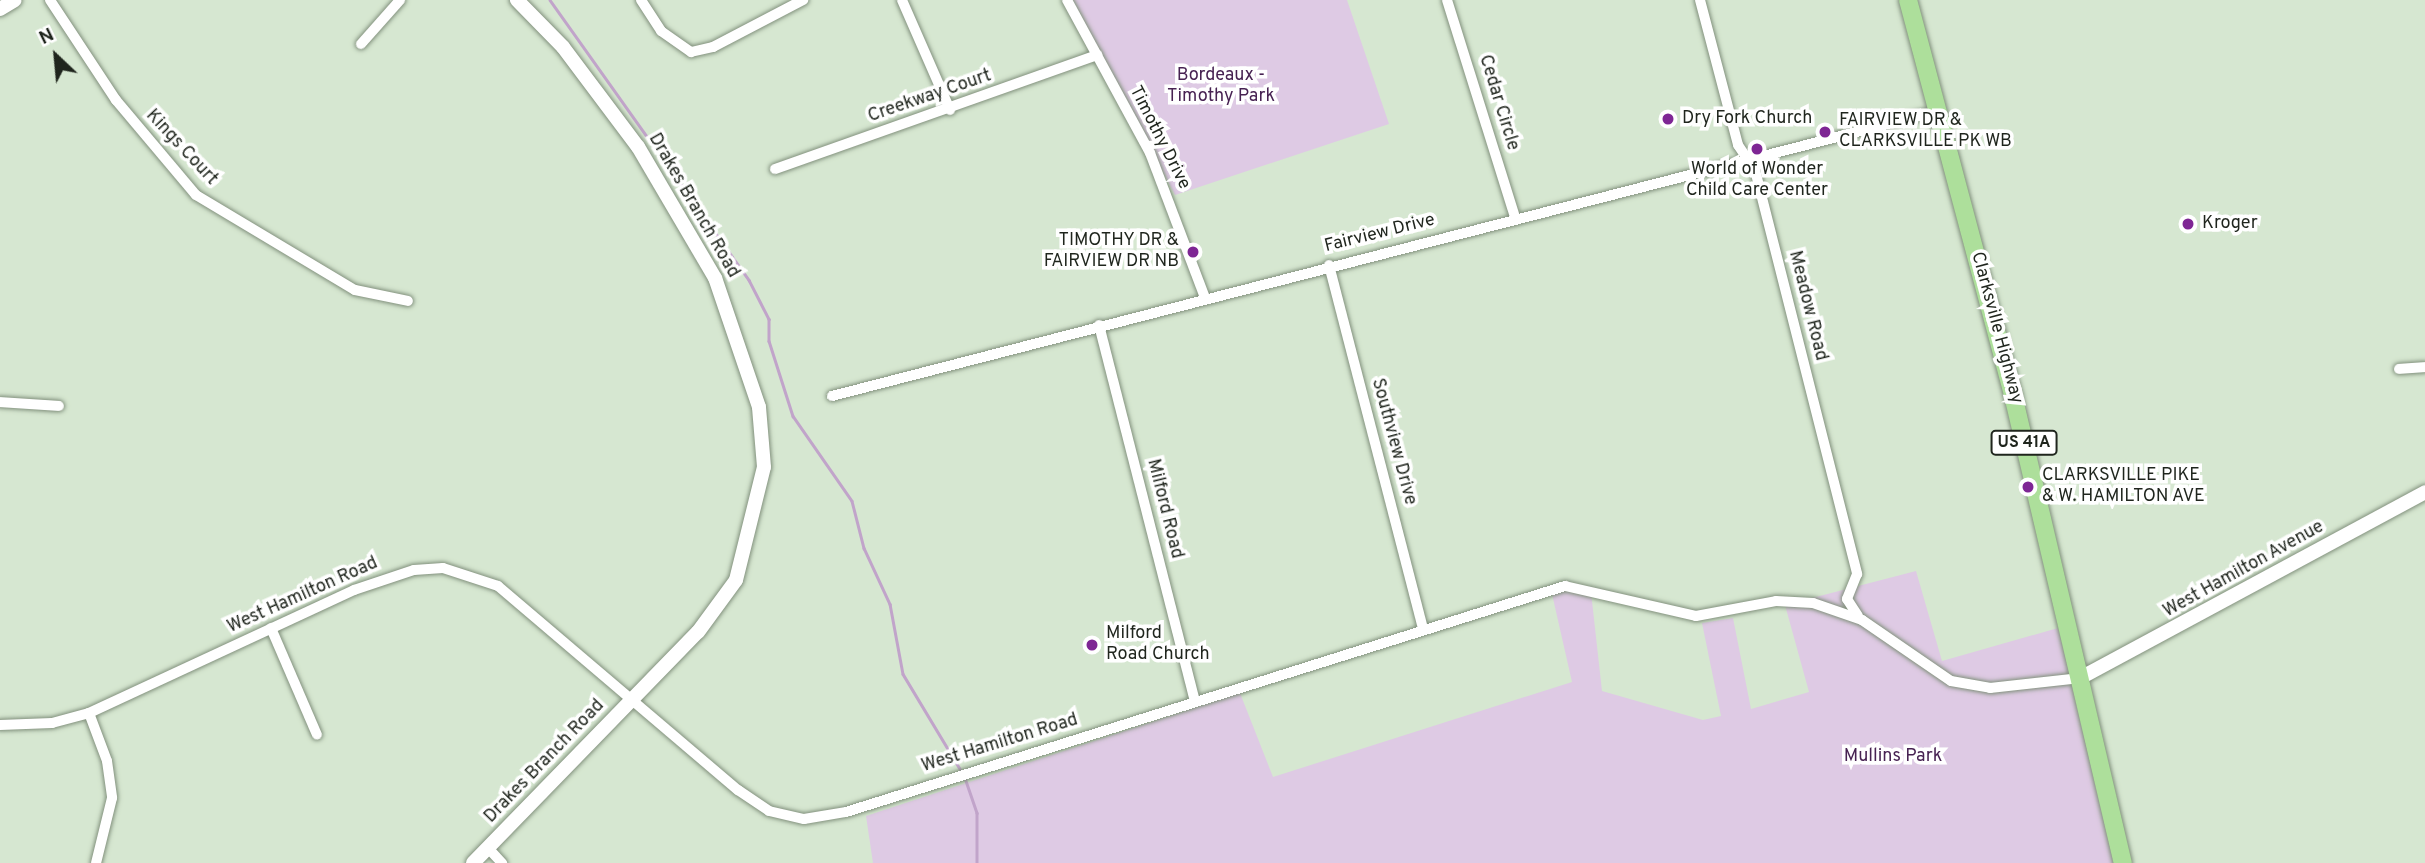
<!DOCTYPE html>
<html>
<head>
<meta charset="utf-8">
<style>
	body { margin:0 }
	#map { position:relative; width:2425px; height:863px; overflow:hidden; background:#d6e7d1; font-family:Overpass,sans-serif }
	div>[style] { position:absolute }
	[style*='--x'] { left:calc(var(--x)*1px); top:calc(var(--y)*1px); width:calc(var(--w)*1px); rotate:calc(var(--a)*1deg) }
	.green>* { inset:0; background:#decae4 }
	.stream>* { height:2.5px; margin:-1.25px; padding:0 1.25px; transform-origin:1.25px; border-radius:1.25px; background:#c1a4ca }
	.roads { filter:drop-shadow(0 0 2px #82917d) drop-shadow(0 0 2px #82917d) }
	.minor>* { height:10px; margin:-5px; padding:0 5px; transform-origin:5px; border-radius:5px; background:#fff }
	.tertiary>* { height:14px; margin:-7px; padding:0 7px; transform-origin:7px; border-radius:7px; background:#fff }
	.primary>* { height:18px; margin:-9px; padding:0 9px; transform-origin:9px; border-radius:9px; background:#addf9b }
	.dots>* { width:19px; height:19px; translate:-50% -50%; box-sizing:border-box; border:4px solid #fff; border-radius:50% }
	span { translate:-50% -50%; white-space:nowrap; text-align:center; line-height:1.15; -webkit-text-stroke:7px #fff; paint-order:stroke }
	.shield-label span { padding:2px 5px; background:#fff; border:2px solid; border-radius:5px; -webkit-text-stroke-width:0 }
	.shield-label { font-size:16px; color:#1f251d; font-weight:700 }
	.park-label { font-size:18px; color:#472252 }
	.street-label { font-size:18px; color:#1f251d }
	.poi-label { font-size:18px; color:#1f251d }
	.left { translate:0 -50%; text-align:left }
	.right { translate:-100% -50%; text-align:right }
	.north { position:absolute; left:21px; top:21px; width:70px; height:70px; -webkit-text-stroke:5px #fff; paint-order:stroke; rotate:334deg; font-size:19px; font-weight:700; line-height:28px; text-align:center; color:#1f251d }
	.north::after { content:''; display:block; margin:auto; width:24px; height:32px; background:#1f251d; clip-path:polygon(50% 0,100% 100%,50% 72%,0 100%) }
</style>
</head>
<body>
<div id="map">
	<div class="green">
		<div style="clip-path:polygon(1073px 0,1347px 0,1389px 124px,1175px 195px)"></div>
		<div style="clip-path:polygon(1916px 571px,1942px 661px,2058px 628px,2119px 863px,873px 863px,866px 816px,1240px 693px,1273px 777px,1572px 682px,1552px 594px,1564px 591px,1591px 592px,1602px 691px,1703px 720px,1721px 716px,1702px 623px,1733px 618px,1751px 709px,1809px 692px,1785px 605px)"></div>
	</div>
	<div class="stream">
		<div style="--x:550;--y:0;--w:344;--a:54.6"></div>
		<div style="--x:749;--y:280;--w:44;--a:62.9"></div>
		<div style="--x:769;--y:319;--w:22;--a:90"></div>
		<div style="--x:769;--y:341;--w:79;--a:72.3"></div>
		<div style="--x:793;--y:416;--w:103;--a:55.2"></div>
		<div style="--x:852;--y:501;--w:49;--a:75.7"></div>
		<div style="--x:864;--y:548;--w:62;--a:65.1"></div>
		<div style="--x:890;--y:604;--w:71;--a:79.5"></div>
		<div style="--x:903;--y:674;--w:114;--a:59"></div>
		<div style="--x:965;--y:778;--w:37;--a:71"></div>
		<div style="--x:977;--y:813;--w:50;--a:90"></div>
	</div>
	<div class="roads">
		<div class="minor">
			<div style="--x:50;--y:0;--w:120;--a:56.6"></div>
			<div style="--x:116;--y:100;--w:124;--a:49.9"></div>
			<div style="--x:196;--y:195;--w:185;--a:30.9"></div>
			<div style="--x:355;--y:290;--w:54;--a:11.7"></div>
			<div style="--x:641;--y:0;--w:37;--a:57"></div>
			<div style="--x:661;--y:31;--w:37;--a:35"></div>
			<div style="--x:691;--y:52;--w:23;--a:-13"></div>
			<div style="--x:713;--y:47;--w:102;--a:-27.6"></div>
			<div style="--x:902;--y:0;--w:120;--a:66.4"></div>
			<div style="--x:1067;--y:0;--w:174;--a:61.5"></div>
			<div style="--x:1150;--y:153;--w:155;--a:69.2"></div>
			<div style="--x:1447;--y:0;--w:227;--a:72.6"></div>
			<div style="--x:1700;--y:0;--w:150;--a:75.3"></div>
			<div style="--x:1738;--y:145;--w:30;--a:56"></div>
			<div style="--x:1755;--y:170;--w:417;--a:75.8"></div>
			<div style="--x:1857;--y:574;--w:27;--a:112"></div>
			<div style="--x:1847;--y:599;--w:20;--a:57"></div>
			<div style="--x:361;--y:44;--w:59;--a:-48.4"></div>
			<div style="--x:775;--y:169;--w:342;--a:-19.5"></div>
			<div style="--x:1329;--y:265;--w:375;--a:75.5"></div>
			<div style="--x:1099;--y:325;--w:388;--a:75.7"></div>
			<div style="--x:2399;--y:369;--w:26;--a:-4"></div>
			<div style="--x:832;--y:396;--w:1142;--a:-14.45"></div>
			<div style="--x:0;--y:402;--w:59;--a:3.9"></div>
			<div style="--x:271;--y:628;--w:116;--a:66.7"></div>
			<div style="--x:89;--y:713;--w:51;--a:69.4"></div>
			<div style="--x:107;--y:761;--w:37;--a:82"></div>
			<div style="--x:112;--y:798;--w:67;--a:103.8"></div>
			<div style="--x:0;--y:725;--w:52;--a:-2.2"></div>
			<div style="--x:52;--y:723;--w:38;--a:-15"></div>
			<div style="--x:89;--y:713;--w:292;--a:-24.9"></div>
			<div style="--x:354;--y:590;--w:63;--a:-18.4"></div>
			<div style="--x:414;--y:570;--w:29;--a:-4"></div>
			<div style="--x:443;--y:568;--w:58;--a:18.1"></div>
			<div style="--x:498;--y:586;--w:315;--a:40.4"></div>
			<div style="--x:738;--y:790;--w:37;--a:34"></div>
			<div style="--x:769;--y:811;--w:36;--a:13"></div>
			<div style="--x:804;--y:819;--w:43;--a:-9.5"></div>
			<div style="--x:846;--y:812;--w:754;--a:-17.45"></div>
			<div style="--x:1565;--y:586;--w:134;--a:12.9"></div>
			<div style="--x:1696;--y:616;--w:81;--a:-10.6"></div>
			<div style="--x:1776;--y:601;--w:37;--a:3"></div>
			<div style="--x:1813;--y:603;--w:52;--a:19.1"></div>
			<div style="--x:1862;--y:620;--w:108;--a:34.4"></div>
			<div style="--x:1951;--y:681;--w:40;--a:10"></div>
			<div style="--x:1990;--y:688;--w:91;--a:-6.3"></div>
			<div style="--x:488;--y:848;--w:21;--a:47"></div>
		</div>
		<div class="tertiary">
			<div style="--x:0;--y:9;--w:17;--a:-31"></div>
			<div style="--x:2080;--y:678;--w:392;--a:-28.3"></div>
			<div style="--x:473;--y:863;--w:322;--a:-45.8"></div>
			<div style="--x:698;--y:632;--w:64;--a:-53.8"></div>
			<div style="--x:736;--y:580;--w:116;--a:-76.1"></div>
			<div style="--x:764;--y:467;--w:60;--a:-94.8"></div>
			<div style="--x:759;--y:407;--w:136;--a:-108.8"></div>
			<div style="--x:715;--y:278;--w:152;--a:-120.4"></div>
			<div style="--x:638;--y:147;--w:125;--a:-126.9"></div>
			<div style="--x:563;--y:47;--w:66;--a:-134.4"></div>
		</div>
		<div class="primary">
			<div style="--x:1908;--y:0;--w:409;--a:75.1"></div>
			<div style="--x:2013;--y:395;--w:481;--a:76.8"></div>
		</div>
	</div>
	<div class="dots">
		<div style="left:1668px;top:119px;background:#7e2694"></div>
		<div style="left:1825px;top:132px;background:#7e2694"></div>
		<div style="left:1757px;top:149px;background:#7e2694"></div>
		<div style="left:2188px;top:224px;background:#7e2694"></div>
		<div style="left:1193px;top:252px;background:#7e2694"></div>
		<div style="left:2028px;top:487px;background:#7e2694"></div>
		<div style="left:1092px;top:645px;background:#7e2694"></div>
	</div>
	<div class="shield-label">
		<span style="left:2024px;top:443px">US 41A</span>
	</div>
	<div class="park-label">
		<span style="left:1221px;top:87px">Bordeaux -<br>Timothy Park</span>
		<span style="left:1893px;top:757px">Mullins Park</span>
	</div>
	<div class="street-label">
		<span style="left:930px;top:97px;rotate:-19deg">Creekway Court</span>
		<span style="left:1498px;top:103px;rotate:73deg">Cedar Circle</span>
		<span style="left:1159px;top:138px;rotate:63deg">Timothy Drive</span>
		<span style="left:181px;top:148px;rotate:47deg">Kings Court</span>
		<span style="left:693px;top:206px;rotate:60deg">Drakes Branch Road</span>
		<span style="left:1380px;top:234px;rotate:-14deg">Fairview Drive</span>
		<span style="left:1807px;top:306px;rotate:76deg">Meadow Road</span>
		<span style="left:1996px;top:328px;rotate:75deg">Clarksville Highway</span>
		<span style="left:1393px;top:442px;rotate:75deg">Southview Drive</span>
		<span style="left:1164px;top:509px;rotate:76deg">Milford Road</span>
		<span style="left:2244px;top:570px;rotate:-29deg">West Hamilton Avenue</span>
		<span style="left:303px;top:596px;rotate:-24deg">West Hamilton Road</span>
		<span style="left:1000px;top:744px;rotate:-17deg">West Hamilton Road</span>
		<span style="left:545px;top:762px;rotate:-46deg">Drakes Branch Road</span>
	</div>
	<div class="poi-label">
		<span class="left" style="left:1682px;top:119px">Dry Fork Church</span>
		<span class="left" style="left:1839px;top:132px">FAIRVIEW DR &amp;<br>CLARKSVILLE PK WB</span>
		<span style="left:1757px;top:181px">World of Wonder<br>Child Care Center</span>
		<span class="left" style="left:2202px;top:224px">Kroger</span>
		<span class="right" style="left:1179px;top:252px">TIMOTHY DR &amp;<br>FAIRVIEW DR NB</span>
		<span class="left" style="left:2042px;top:487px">CLARKSVILLE PIKE<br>&amp; W. HAMILTON AVE</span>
		<span class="left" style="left:1106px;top:645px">Milford<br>Road Church</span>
	</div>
	<div class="north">N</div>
</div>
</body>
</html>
